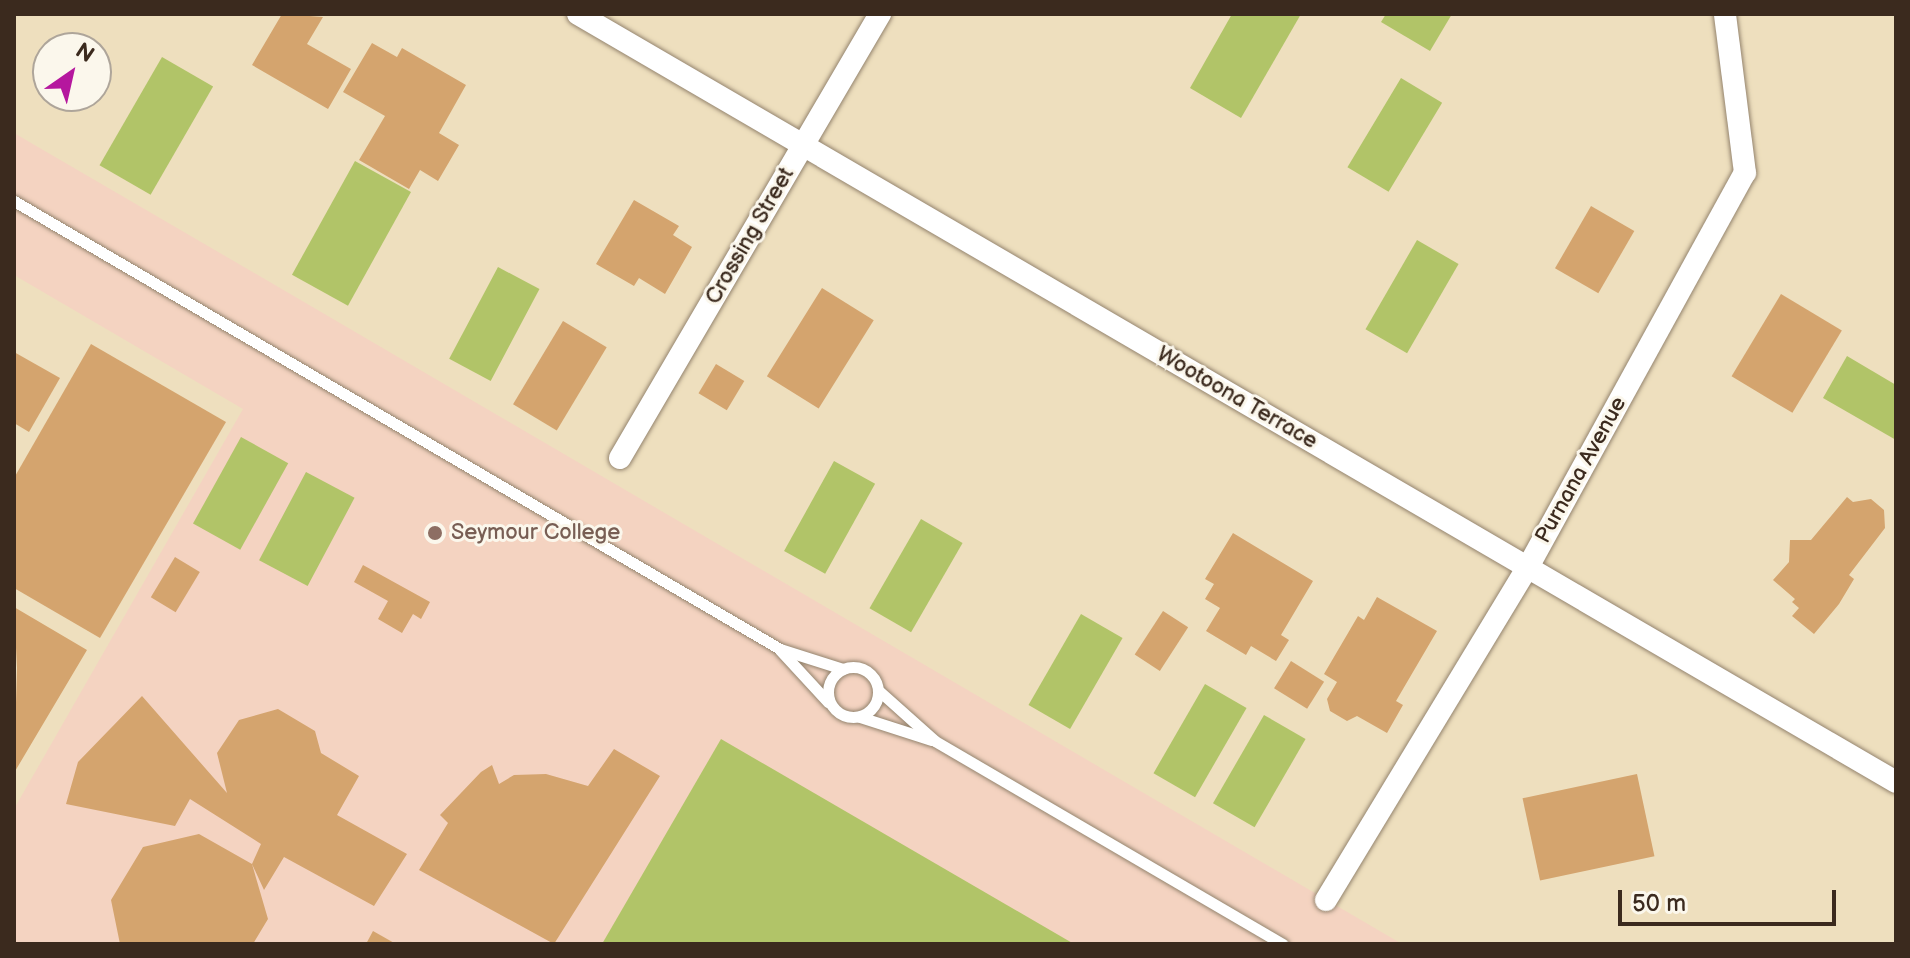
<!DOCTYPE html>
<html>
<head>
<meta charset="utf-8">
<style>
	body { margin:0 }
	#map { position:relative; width:1910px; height:958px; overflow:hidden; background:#eedfbe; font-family:"Balsamiq Sans",sans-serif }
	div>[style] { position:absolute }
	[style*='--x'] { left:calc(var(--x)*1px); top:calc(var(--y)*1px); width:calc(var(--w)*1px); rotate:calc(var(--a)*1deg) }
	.built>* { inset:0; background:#f4d3c1 }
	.green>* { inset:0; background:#b1c468; transform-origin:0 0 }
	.building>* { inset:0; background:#d4a46e; transform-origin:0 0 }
	.roads { filter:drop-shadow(0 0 2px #94846e) drop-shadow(0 0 2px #94846e) }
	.service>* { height:11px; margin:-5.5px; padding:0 5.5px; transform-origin:5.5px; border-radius:5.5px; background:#fff }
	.service>.ring { margin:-5.5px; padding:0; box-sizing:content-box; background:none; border:11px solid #fff; border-radius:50% }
	.minor>* { height:22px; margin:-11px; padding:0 11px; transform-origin:11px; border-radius:11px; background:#fff }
	.dots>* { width:22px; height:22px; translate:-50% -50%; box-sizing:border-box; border:4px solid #fbf7ec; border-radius:50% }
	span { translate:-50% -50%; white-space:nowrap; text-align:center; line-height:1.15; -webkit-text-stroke:6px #fbf7ec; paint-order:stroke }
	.street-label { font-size:22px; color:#3b2a1e }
	.education-label { font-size:22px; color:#785e54 }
	.left { translate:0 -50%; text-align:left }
	.frame { position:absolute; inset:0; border:16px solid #3b2a1e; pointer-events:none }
	.north { position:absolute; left:32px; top:32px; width:80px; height:80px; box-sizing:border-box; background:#fbf7ec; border:2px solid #aea59a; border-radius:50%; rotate:34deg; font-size:22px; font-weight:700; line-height:32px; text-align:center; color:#3b2a1e }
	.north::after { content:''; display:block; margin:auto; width:28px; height:36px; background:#b5179e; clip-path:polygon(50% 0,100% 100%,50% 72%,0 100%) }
	.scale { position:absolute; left:1618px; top:890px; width:218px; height:36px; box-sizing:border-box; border:4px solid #3b2a1e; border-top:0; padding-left:10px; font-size:24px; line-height:28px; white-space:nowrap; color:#3b2a1e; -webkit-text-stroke:6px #fbf7ec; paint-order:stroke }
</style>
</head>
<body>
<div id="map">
	<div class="built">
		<div style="clip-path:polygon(14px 133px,244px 267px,1402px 944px,14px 944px,14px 809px,243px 409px,14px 275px)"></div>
	</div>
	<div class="green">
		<div style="clip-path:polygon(1232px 14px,1301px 14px,1241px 118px,1190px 88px)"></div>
		<div style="clip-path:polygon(1386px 14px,1452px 14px,1430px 51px,1381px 22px)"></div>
		<div style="left:162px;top:57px;width:59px;height:125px;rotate:30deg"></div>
		<div style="left:1401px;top:78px;width:48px;height:104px;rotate:31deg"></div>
		<div style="left:355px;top:161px;width:64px;height:130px;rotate:29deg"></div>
		<div style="left:1417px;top:240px;width:48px;height:103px;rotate:30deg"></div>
		<div style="left:498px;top:267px;width:47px;height:104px;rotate:28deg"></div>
		<div style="clip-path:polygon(1847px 356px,1896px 385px,1896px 440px,1823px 398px)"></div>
		<div style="left:241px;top:437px;width:54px;height:99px;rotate:29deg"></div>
		<div style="left:834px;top:461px;width:47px;height:103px;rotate:29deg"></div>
		<div style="left:306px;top:472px;width:55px;height:100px;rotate:28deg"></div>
		<div style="left:921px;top:519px;width:48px;height:103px;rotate:30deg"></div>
		<div style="left:1081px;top:614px;width:48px;height:105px;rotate:30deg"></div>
		<div style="left:1205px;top:684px;width:48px;height:103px;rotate:30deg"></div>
		<div style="left:1264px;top:715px;width:48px;height:102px;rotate:30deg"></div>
		<div style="clip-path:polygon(721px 739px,1074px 944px,602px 944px)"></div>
	</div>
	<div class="building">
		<div style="clip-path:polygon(282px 14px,323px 17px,307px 44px,351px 69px,328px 109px,252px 65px)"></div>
		<div style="clip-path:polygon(372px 43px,397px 57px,402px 48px,466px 85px,439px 133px,459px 145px,438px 181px,420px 170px,409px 189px,359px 160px,385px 116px,343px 92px)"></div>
		<div style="clip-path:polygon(634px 200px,679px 226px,673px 235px,692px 247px,665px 294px,639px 278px,634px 286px,596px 264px)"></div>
		<div style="left:1591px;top:206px;width:50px;height:72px;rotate:30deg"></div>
		<div style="left:822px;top:288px;width:61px;height:104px;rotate:32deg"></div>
		<div style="left:1781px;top:294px;width:71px;height:96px;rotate:31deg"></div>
		<div style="left:563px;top:321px;width:51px;height:97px;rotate:31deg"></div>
		<div style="clip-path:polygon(91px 344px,226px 422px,100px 638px,14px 588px,14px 478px)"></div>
		<div style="clip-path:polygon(14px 352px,60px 378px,29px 432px,14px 423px)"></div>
		<div style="left:716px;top:364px;width:33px;height:34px;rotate:31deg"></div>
		<div style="clip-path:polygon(1847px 497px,1853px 502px,1871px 499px,1884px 510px,1885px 528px,1849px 575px,1854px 579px,1839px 604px,1814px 634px,1792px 616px,1799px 608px,1792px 602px,1795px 599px,1773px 580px,1789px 562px,1790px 540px,1811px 540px)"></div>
		<div style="clip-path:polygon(1233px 533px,1313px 581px,1281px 635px,1289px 640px,1276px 661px,1251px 646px,1246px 655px,1206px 631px,1220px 608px,1205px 599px,1214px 584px,1205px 579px)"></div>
		<div style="left:175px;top:557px;width:29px;height:47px;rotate:31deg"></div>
		<div style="clip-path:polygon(363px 565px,430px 602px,421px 619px,413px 614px,402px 633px,378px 619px,388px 601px,354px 582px)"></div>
		<div style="clip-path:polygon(1377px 597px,1437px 631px,1396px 701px,1403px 705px,1387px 733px,1357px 716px,1347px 721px,1330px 711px,1327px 699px,1337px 682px,1324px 674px,1358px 616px,1364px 620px)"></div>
		<div style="clip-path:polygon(14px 607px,87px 650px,14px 773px,17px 668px)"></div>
		<div style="left:1163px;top:611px;width:30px;height:52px;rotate:33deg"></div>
		<div style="left:1291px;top:661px;width:39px;height:32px;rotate:32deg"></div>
		<div style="clip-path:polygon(142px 696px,227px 793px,217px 753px,239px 720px,278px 709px,315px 731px,321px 753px,359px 776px,337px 815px,407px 854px,374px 906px,284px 857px,264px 890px,252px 864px,268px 919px,253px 944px,120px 944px,111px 900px,143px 847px,199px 834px,252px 864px,261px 844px,190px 799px,175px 826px,66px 804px,78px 762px)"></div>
		<div style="clip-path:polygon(614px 749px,660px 776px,554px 944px,419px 870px,448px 823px,440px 815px,481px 772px,492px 765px,499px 784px,514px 775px,546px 774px,588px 786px)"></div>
		<div style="left:1637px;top:774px;width:84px;height:117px;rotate:78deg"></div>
		<div style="clip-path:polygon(373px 931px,396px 944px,366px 944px)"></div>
	</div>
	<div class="roads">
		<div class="service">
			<div style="--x:14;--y:201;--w:887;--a:30.32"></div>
			<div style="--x:780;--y:649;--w:66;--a:17.6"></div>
			<div style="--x:780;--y:650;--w:71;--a:47.3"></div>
			<div class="ring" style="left:828px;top:667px;width:39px;height:39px"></div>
			<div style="--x:878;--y:690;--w:76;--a:41.8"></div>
			<div style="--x:935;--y:741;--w:403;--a:30.3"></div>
			<div style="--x:860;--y:717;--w:75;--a:17.9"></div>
		</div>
		<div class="minor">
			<div style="--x:578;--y:14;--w:1525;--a:30.23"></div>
			<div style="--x:620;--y:458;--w:515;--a:-59.65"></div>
			<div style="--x:1326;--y:900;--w:389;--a:-58.8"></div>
			<div style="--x:1528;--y:567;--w:450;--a:-61.2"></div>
			<div style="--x:1745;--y:173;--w:160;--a:-97.2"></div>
		</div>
	</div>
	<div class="dots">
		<div style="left:435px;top:533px;background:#8d6e63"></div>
	</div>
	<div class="street-label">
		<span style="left:750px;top:236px;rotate:-60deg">Crossing Street</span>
		<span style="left:1237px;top:398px;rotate:30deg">Wootoona Terrace</span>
		<span style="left:1581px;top:470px;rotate:-61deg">Purnana Avenue</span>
	</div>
	<div class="education-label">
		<span class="left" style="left:451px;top:533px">Seymour College</span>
	</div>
	<div class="frame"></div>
	<div class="north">N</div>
	<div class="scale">50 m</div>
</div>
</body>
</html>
